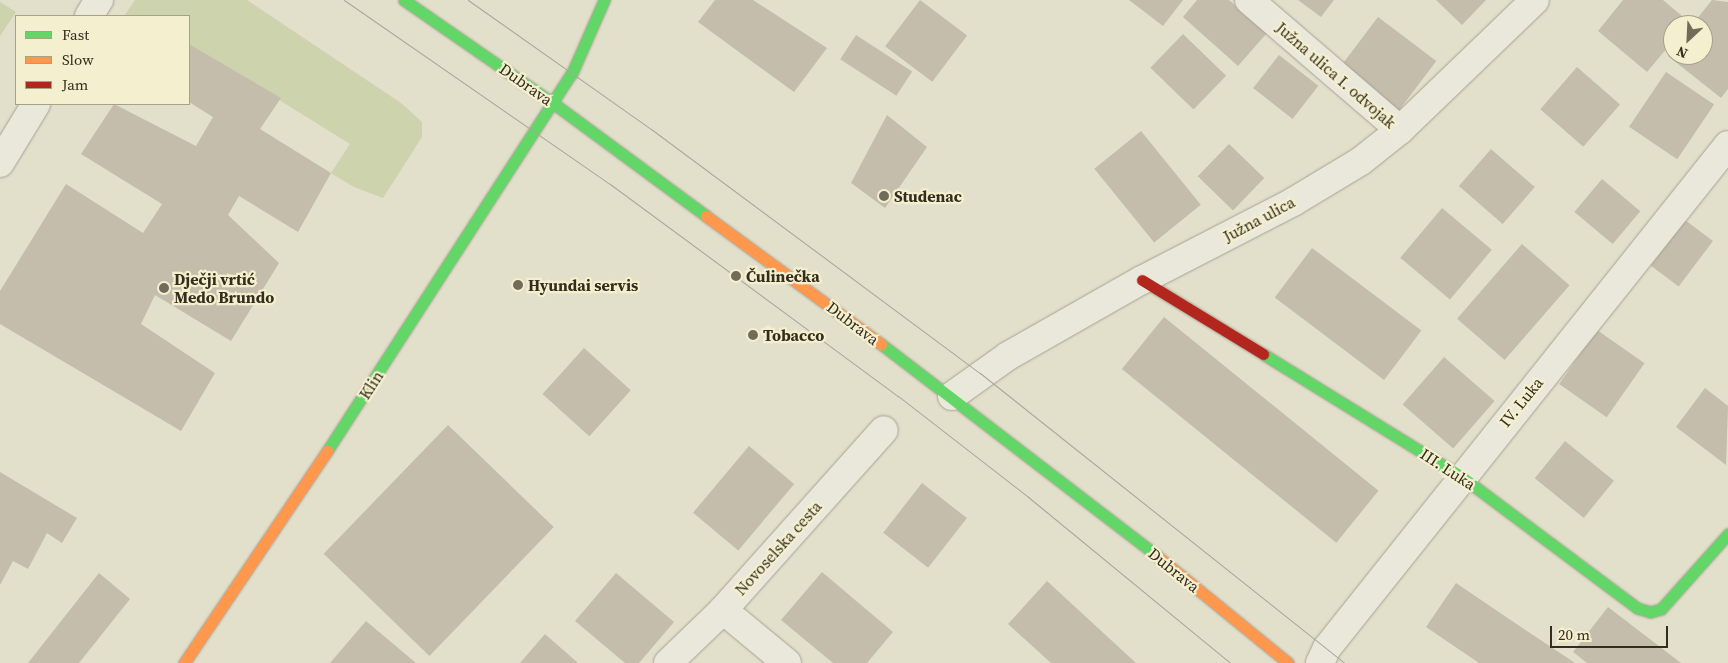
<!DOCTYPE html>
<html>
<head>
<meta charset="utf-8">
<style>
	body { margin:0 }
	#map { position:relative; width:1728px; height:663px; overflow:hidden; background:#e2dfca; font-family:"Source Serif 4",serif }
	div>[style] { position:absolute }
	[style*='--x'] { left:calc(var(--x)*1px); top:calc(var(--y)*1px); width:calc(var(--w)*1px); rotate:calc(var(--a)*1deg) }
	.green>* { inset:0; background:#cdd3ac }
	.building>* { inset:0; background:#c5bdab; transform-origin:0 0 }
	.roads { filter:drop-shadow(0 0 1px #a7a294) drop-shadow(0 0 1px #a7a294) }
	.street>* { height:28px; margin:-14px; padding:0 14px; transform-origin:14px; border-radius:14px; background:#eae8db }
	.fast>* { height:11px; margin:-5.5px; padding:0 5.5px; transform-origin:5.5px; border-radius:5.5px; background:#63d668 }
	.slow>* { height:11px; margin:-5.5px; padding:0 5.5px; transform-origin:5.5px; border-radius:5.5px; background:#ff974d }
	.jam>* { height:11px; margin:-5.5px; padding:0 5.5px; transform-origin:5.5px; border-radius:5.5px; background:#b3261e }
	.tram>* { height:1px; margin:-0.5px; padding:0 0.5px; transform-origin:0.5px; border-radius:0.5px; background:#a9a79c }
	.dots>* { width:14px; height:14px; translate:-50% -50%; box-sizing:border-box; border:2px solid #f4efcf; border-radius:50% }
	span { translate:-50% -50%; white-space:nowrap; text-align:center; line-height:1.15; -webkit-text-stroke:4.5px #f4efcf; paint-order:stroke }
	.street-label { font-size:16px; color:#342c1d }
	.poi-label { font-size:16px; color:#342c1d; font-weight:700 }
	.left { translate:0 -50%; text-align:left }
	.legend { position:absolute; left:15px; top:15px; width:175px; height:90px; box-sizing:border-box; background:#f4efcf; border:1px solid #a7a188; margin:0; padding:6px 9px; list-style:none; font-size:15px; color:#342c1d }
	.legend li { display:flex; align-items:center; gap:10px; height:25px }
	.legend b { width:25px; border:1px solid #a7a188 }
	.north { position:absolute; left:1663px; top:15px; width:50px; height:50px; box-sizing:border-box; background:#f4efcf; border:1px solid #a7a188; border-radius:50%; rotate:205deg; font-size:14px; font-weight:700; line-height:20px; text-align:center; color:#342c1d }
	.north::after { content:''; display:block; margin:auto; width:18px; height:22px; background:#716b5a; clip-path:polygon(50% 0,100% 100%,50% 72%,0 100%) }
	.scale { position:absolute; left:1550px; top:626px; width:118px; height:22px; box-sizing:border-box; border:2px solid #342c1d; border-top:0; padding-left:6px; font-size:15px; line-height:18px; white-space:nowrap; color:#342c1d; -webkit-text-stroke:4px #f4efcf; paint-order:stroke }
</style>
</head>
<body>
<div id="map">
	<div class="green">
		<div style="clip-path:polygon(135px 0,247px 0,401px 103px,422px 122px,422px 137px,383px 198px,354px 187px,331px 173px,350px 144px,189px 44px,189px 16px,124px 16px)"></div>
		<div style="clip-path:polygon(0 2px,16px 12px,0 36px)"></div>
	</div>
	<div class="building">
		<div style="clip-path:polygon(715px 0,753px 0,827px 48px,794px 92px,698px 22px)"></div>
		<div style="left:920px;top:0;width:59px;height:58px;rotate:37deg"></div>
		<div style="clip-path:polygon(1129px 0,1183px 0,1163px 26px)"></div>
		<div style="clip-path:polygon(1197px 0,1229px 0,1267px 33px,1238px 66px,1183px 17px)"></div>
		<div style="clip-path:polygon(1298px 0,1334px 0,1321px 17px)"></div>
		<div style="clip-path:polygon(1436px 0,1486px 0,1462px 25px)"></div>
		<div style="clip-path:polygon(1623px 0,1663px 0,1689px 22px,1686px 25px,1673px 25px,1673px 41px,1647px 72px,1598px 31px)"></div>
		<div style="clip-path:polygon(1712px 0,1728px 2px,1728px 89px,1721px 98px,1668px 56px,1673px 50px,1673px 55px,1703px 55px,1703px 25px,1692px 25px)"></div>
		<div style="left:1378px;top:17px;width:73px;height:63px;rotate:37deg"></div>
		<div style="left:1183px;top:34px;width:60px;height:47px;rotate:44deg"></div>
		<div style="left:856px;top:35px;width:67px;height:29px;rotate:33deg"></div>
		<div style="clip-path:polygon(189px 44px,281px 98px,260px 129px,331px 173px,298px 232px,239px 196px,228px 215px,279px 263px,231px 341px,155px 295px,141px 324px,215px 373px,181px 431px,0 324px,0 291px,66px 184px,143px 233px,162px 204px,81px 154px,114px 104px,196px 146px,213px 117px,189px 102px)"></div>
		<div style="left:1279px;top:55px;width:50px;height:42px;rotate:38deg"></div>
		<div style="left:1577px;top:67px;width:57px;height:56px;rotate:41deg"></div>
		<div style="left:1666px;top:72px;width:58px;height:66px;rotate:34deg"></div>
		<div style="clip-path:polygon(887px 115px,927px 147px,885px 208px,851px 183px)"></div>
		<div style="left:1141px;top:131px;width:95px;height:60px;rotate:51deg"></div>
		<div style="left:1229px;top:144px;width:49px;height:45px;rotate:44deg"></div>
		<div style="left:1491px;top:149px;width:58px;height:49px;rotate:41deg"></div>
		<div style="left:1602px;top:179px;width:50px;height:43px;rotate:40deg"></div>
		<div style="left:1442px;top:208px;width:65px;height:65px;rotate:40deg"></div>
		<div style="left:1685px;top:220px;width:35px;height:57px;rotate:37deg"></div>
		<div style="left:1522px;top:244px;width:63px;height:99px;rotate:41deg"></div>
		<div style="left:1312px;top:248px;width:137px;height:62px;rotate:37deg"></div>
		<div style="left:1164px;top:317px;width:276px;height:67px;rotate:39deg"></div>
		<div style="left:1597px;top:330px;width:58px;height:66px;rotate:35deg"></div>
		<div style="left:584px;top:348px;width:63px;height:62px;rotate:42deg"></div>
		<div style="left:1444px;top:357px;width:67px;height:63px;rotate:41deg"></div>
		<div style="clip-path:polygon(1705px 388px,1728px 406px,1726px 465px,1676px 427px)"></div>
		<div style="left:448px;top:425px;width:147px;height:179px;rotate:44deg"></div>
		<div style="left:1565px;top:441px;width:63px;height:48px;rotate:39deg"></div>
		<div style="left:749px;top:446px;width:59px;height:87px;rotate:40deg"></div>
		<div style="clip-path:polygon(0 472px,77px 518px,62px 543px,47px 533px,28px 569px,13px 561px,0 585px)"></div>
		<div style="left:922px;top:483px;width:57px;height:63px;rotate:38deg"></div>
		<div style="clip-path:polygon(822px 572px,893px 632px,867px 663px,833px 663px,781px 620px)"></div>
		<div style="clip-path:polygon(99px 573px,130px 599px,79px 663px,28px 663px)"></div>
		<div style="clip-path:polygon(616px 573px,674px 622px,639px 663px,625px 663px,575px 621px)"></div>
		<div style="clip-path:polygon(1047px 581px,1136px 663px,1051px 663px,1008px 624px)"></div>
		<div style="clip-path:polygon(1456px 583px,1518px 625px,1575px 663px,1479px 663px,1426px 627px)"></div>
		<div style="clip-path:polygon(1608px 607px,1681px 663px,1587px 663px,1573px 652px)"></div>
		<div style="clip-path:polygon(366px 621px,416px 663px,330px 663px)"></div>
		<div style="clip-path:polygon(545px 634px,578px 663px,520px 663px)"></div>
	</div>
	<div class="roads">
		<div class="street">
			<div style="--x:1249;--y:0;--w:199;--a:40.7"></div>
			<div style="--x:89;--y:16;--w:19;--a:-58"></div>
			<div style="--x:0;--y:163;--w:69;--a:-58.6"></div>
			<div style="--x:952;--y:396;--w:69;--a:-35.5"></div>
			<div style="--x:1008;--y:356;--w:154;--a:-29.6"></div>
			<div style="--x:1142;--y:280;--w:170;--a:-27.3"></div>
			<div style="--x:1293;--y:202;--w:79;--a:-31.1"></div>
			<div style="--x:1361;--y:161;--w:50;--a:-38.5"></div>
			<div style="--x:1400;--y:130;--w:187;--a:-43.9"></div>
			<div style="--x:723;--y:610;--w:83;--a:39.6"></div>
			<div style="--x:668;--y:663;--w:76;--a:-43.9"></div>
			<div style="--x:723;--y:610;--w:241;--a:-48.2"></div>
			<div style="--x:1320;--y:663;--w:17;--a:-65"></div>
			<div style="--x:1327;--y:648;--w:643;--a:-51.44"></div>
		</div>
		<div class="fast">
			<div style="--x:404;--y:0;--w:181;--a:34.7"></div>
			<div style="--x:553;--y:103;--w:190;--a:36.4"></div>
			<div style="--x:881;--y:344;--w:348;--a:37.5"></div>
			<div style="--x:1263;--y:354;--w:234;--a:31.7"></div>
			<div style="--x:1462;--y:477;--w:219;--a:36.8"></div>
			<div style="--x:1637;--y:608;--w:14;--a:17"></div>
			<div style="--x:1650;--y:612;--w:11;--a:-15"></div>
			<div style="--x:1661;--y:609;--w:101;--a:-48.2"></div>
			<div style="--x:327;--y:451;--w:450;--a:-57.1"></div>
			<div style="--x:572;--y:73;--w:80;--a:-66.3"></div>
		</div>
		<div class="slow">
			<div style="--x:706;--y:216;--w:217;--a:36.2"></div>
			<div style="--x:1157;--y:556;--w:169;--a:39.2"></div>
			<div style="--x:184;--y:663;--w:256;--a:-56"></div>
		</div>
		<div class="jam">
			<div style="--x:1142;--y:280;--w:142;--a:31.4"></div>
		</div>
	</div>
	<div class="tram">
		<div style="--x:344;--y:0;--w:323;--a:34.7"></div>
		<div style="--x:610;--y:184;--w:358;--a:36.4"></div>
		<div style="--x:898;--y:396;--w:163;--a:37.8"></div>
		<div style="--x:1027;--y:496;--w:263;--a:39.4"></div>
		<div style="--x:468;--y:0;--w:224;--a:35.2"></div>
		<div style="--x:651;--y:129;--w:410;--a:36.6"></div>
		<div style="--x:980;--y:373;--w:466;--a:38.5"></div>
	</div>
	<div class="dots">
		<div style="left:884px;top:196px;background:#716b5a"></div>
		<div style="left:736px;top:276px;background:#716b5a"></div>
		<div style="left:518px;top:285px;background:#716b5a"></div>
		<div style="left:164px;top:288px;background:#716b5a"></div>
		<div style="left:753px;top:335px;background:#716b5a"></div>
	</div>
	<div class="street-label">
		<span style="left:1336px;top:75px;rotate:41deg">Južna ulica I. odvojak</span>
		<span style="left:526px;top:84px;rotate:35deg">Dubrava</span>
		<span style="left:1259px;top:219px;rotate:-28deg">Južna ulica</span>
		<span style="left:853px;top:323px;rotate:37deg">Dubrava</span>
		<span style="left:371px;top:385px;rotate:-57deg">Klin</span>
		<span style="left:1521px;top:402px;rotate:-51deg">IV. Luka</span>
		<span style="left:1448px;top:469px;rotate:33deg">III. Luka</span>
		<span style="left:778px;top:548px;rotate:-48deg">Novoselska cesta</span>
		<span style="left:1174px;top:570px;rotate:39deg">Dubrava</span>
	</div>
	<div class="poi-label">
		<span class="left" style="left:894px;top:196px">Studenac</span>
		<span class="left" style="left:746px;top:276px">Čulinečka</span>
		<span class="left" style="left:174px;top:288px">Dječji vrtić<br>Medo Brundo</span>
		<span class="left" style="left:528px;top:285px">Hyundai servis</span>
		<span class="left" style="left:763px;top:335px">Tobacco</span>
	</div>
	<ul class="legend">
	<li><b style="height:6px;background:#63d668"></b>Fast</li>
	<li><b style="height:6px;background:#ff974d"></b>Slow</li>
	<li><b style="height:6px;background:#b3261e"></b>Jam</li>
	</ul>
	<div class="north">N</div>
	<div class="scale">20 m</div>
</div>
</body>
</html>
